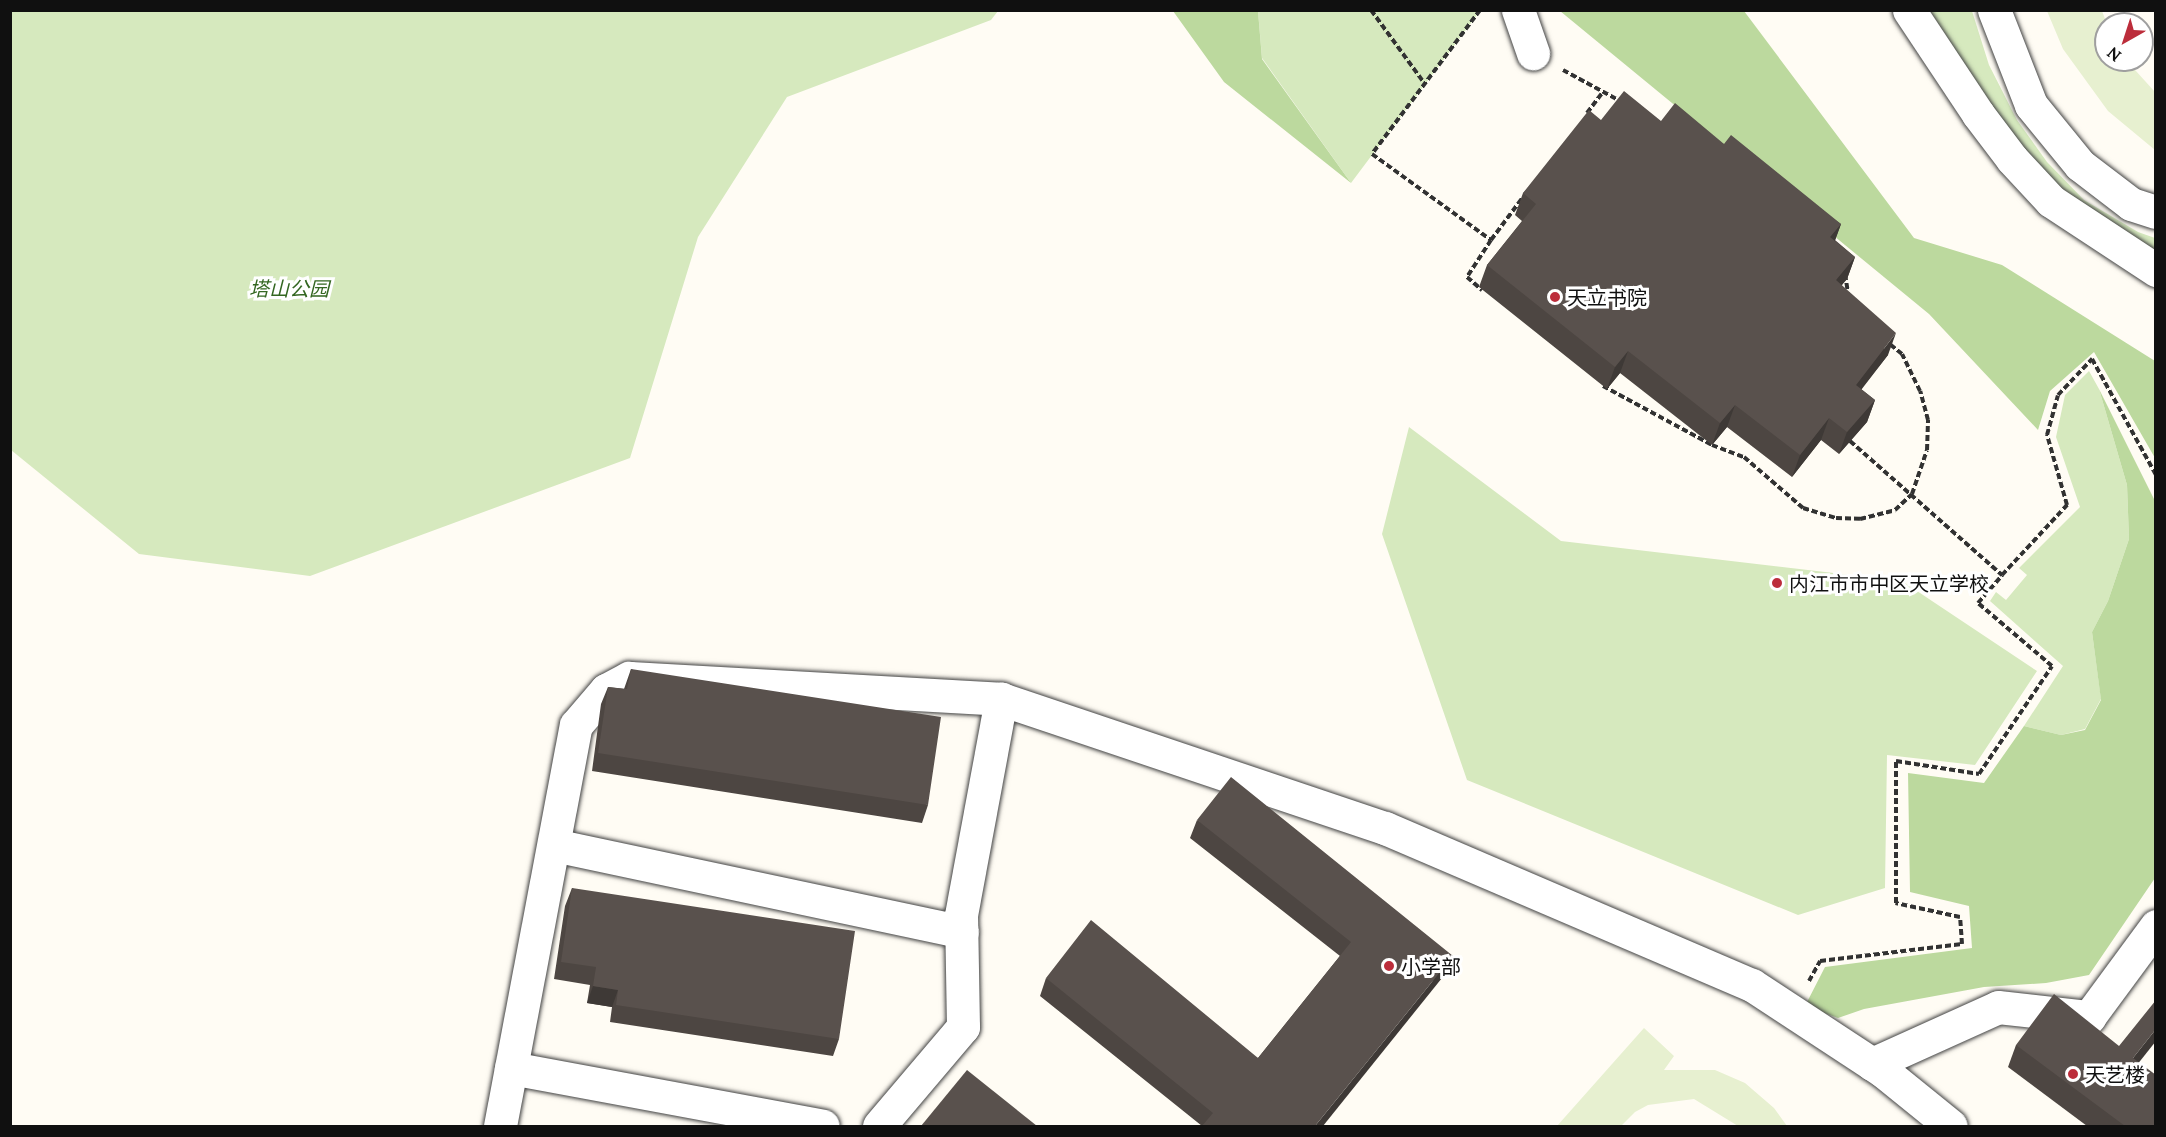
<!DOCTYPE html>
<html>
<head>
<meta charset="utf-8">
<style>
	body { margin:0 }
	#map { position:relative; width:2166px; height:1137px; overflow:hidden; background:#fffcf4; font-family:Lora,"Noto Sans SC",serif }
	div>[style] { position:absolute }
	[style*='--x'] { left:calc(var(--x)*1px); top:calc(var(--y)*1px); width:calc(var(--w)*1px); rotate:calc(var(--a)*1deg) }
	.green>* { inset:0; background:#d6e9be }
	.forest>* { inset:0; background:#bcd99e }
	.pitch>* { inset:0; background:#e7f0d0 }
	.path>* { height:4px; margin-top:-2px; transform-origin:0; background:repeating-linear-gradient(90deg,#323232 0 6px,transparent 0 9px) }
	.roads { filter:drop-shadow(0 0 2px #434343) drop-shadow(0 0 2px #434343) }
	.minor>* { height:33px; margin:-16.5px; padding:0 16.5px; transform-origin:16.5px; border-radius:16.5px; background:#fff }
	.wall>* { inset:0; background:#4d4642 }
	.shaded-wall>* { inset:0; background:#3e3936 }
	.building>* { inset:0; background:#59514d }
	.dots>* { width:16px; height:16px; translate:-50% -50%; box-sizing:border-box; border:3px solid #fff; border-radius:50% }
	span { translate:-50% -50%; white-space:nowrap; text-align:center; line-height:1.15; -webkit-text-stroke:6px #fff; paint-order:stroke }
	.park-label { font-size:20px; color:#346722; font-style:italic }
	.poi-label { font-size:20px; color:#101010 }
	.left { translate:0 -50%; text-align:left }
	.frame { position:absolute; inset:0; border:12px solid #101010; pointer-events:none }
	.north { position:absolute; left:2094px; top:12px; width:60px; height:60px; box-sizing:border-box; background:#fff; border:2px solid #9f9f9f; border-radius:50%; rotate:219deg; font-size:16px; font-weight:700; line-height:24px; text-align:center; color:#101010 }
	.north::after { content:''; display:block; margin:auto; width:21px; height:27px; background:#bc2d3b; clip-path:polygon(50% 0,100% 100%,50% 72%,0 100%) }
</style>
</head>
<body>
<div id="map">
	<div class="green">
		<div style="clip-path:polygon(10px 11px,11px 10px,998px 11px,991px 20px,787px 97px,698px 237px,630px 458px,310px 576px,139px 554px,11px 450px)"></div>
		<div style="clip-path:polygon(1258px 11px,1480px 11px,1351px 183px,1262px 58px)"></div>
		<div style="clip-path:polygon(1930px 11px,1972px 11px,1989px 65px,2017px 120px,2047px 162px,2084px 200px,2138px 232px,2155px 238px,2155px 251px,2065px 194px,2016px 144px,1943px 37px)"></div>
		<div style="clip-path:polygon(2089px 371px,2099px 389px,2127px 485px,2129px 539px,2108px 601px,2092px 632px,2101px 699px,2085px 729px,2061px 735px,2024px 726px,2063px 666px,1990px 601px,1996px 592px,2006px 600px,2027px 575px,2019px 568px,2080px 507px,2056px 437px,2065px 395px)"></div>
		<div style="clip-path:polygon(1409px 427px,1561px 541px,1902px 581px,2037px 671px,1975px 765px,1887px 755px,1885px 888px,1798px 915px,1467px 780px,1382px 534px)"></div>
	</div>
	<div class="forest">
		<div style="clip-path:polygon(1173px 11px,1258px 11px,1262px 59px,1351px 183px,1224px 82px)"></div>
		<div style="clip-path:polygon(1560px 11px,1744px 11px,1914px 238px,2002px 265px,2155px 361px,2155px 458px,2094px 352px,2050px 391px,2038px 430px,1929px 314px)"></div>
		<div style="clip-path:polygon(2099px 389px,2155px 501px,2155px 878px,2089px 975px,2046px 983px,1984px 987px,1864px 1009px,1838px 1018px,1805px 1006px,1825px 967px,1972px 948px,1969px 906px,1910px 892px,1908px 773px,1984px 783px,2024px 726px,2061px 735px,2085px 730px,2101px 700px,2092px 632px,2108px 601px,2129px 539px,2127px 485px)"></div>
	</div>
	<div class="pitch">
		<div style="clip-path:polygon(2047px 11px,2102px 11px,2107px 24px,2106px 60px,2126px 60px,2155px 92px,2155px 150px,2108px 111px,2063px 49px)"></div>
		<div style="clip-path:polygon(1644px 1028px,1674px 1056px,1664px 1070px,1715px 1070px,1745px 1083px,1774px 1108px,1787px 1126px,1738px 1126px,1694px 1099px,1648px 1105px,1635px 1112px,1621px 1126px,1557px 1126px)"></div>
	</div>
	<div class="path">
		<div style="--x:1371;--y:10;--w:92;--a:53.9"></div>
		<div style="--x:1480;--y:10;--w:180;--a:126.9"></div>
		<div style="--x:1372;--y:154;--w:147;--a:35.9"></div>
		<div style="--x:1491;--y:240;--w:44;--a:123"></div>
		<div style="--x:1467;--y:277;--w:20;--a:41"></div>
		<div style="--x:1563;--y:70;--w:65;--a:28.5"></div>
		<div style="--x:1587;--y:113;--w:26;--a:-53"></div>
		<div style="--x:1491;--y:240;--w:54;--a:-53.3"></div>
		<div style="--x:1845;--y:274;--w:19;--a:81"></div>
		<div style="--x:1603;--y:386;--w:124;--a:28.4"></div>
		<div style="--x:1712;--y:445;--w:34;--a:21"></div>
		<div style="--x:1744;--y:457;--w:78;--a:40.8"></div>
		<div style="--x:1803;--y:508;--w:34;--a:17"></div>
		<div style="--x:1836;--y:518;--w:24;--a:2"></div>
		<div style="--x:1860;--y:519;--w:36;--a:-14"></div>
		<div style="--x:1895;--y:510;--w:23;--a:-43"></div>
		<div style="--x:1912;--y:494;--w:46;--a:-71.2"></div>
		<div style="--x:1927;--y:450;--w:30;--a:-88"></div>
		<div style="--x:1928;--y:420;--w:30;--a:-105"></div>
		<div style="--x:1920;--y:391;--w:41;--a:-115.9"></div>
		<div style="--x:1902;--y:354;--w:19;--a:-141"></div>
		<div style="--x:1850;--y:441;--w:203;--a:41.4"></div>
		<div style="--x:2002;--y:575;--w:96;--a:-47.1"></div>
		<div style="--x:2067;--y:505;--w:73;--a:-105.9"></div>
		<div style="--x:2047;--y:435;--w:41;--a:-74.6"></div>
		<div style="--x:2058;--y:395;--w:50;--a:-46.6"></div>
		<div style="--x:2092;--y:359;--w:132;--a:61.1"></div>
		<div style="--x:1809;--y:981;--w:23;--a:-61"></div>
		<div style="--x:1820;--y:961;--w:143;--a:-6.8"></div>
		<div style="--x:1962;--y:944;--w:27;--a:-94"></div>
		<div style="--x:1960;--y:917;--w:66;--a:-167.7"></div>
		<div style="--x:1896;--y:903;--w:142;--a:-90"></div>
		<div style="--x:1896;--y:761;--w:84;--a:8.9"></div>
		<div style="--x:1979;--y:774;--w:130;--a:-55.9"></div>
		<div style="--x:2052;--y:666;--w:97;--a:-139.6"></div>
		<div style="--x:1978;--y:603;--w:37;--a:-49"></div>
	</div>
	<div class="roads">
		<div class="minor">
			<div style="--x:1518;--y:10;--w:46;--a:70.8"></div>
			<div style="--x:1909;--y:10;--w:125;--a:56.4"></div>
			<div style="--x:1978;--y:114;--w:56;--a:52.9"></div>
			<div style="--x:2012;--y:159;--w:57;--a:47.1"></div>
			<div style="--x:2051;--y:201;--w:126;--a:33.3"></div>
			<div style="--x:1994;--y:10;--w:102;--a:68.7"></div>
			<div style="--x:2031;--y:105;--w:77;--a:50.8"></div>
			<div style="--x:2080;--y:165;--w:64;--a:37.4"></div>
			<div style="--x:2131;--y:204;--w:26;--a:18"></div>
			<div style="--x:554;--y:845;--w:417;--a:12"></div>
			<div style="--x:1872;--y:1064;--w:138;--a:-24.3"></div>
			<div style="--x:1998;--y:1007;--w:92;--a:6.3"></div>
			<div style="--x:2089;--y:1017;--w:113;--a:-53.6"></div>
			<div style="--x:511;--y:1068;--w:317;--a:10.5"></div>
			<div style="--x:500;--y:1126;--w:408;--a:-79.3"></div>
			<div style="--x:576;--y:725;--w:46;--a:-49.4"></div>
			<div style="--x:606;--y:690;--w:26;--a:-28"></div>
			<div style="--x:629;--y:678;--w:373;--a:3.2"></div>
			<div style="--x:1001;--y:699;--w:405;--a:18.6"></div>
			<div style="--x:1385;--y:828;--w:399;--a:23.2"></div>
			<div style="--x:1752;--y:985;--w:157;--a:33.3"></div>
			<div style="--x:1883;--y:1071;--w:87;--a:39"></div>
			<div style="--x:879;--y:1126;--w:130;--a:-49.7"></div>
			<div style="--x:963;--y:1027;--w:112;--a:-91"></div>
			<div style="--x:961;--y:915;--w:220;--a:-79.5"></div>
		</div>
	</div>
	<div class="wall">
		<div style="clip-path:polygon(1601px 120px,1661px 121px,1724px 144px,1841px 224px,1835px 240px,1855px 257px,1847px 279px,1841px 285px,1888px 355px,1861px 389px,1875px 400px,1867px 422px,1839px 454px,1821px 440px,1792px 477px,1727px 427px,1712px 445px,1620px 373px,1607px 389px,1479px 287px,1487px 265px,1522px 221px,1515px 215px,1523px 193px)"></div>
		<div style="clip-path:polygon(631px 669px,928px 805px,922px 823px,592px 771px,601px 704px,608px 687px,624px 689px)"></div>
		<div style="clip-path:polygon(1197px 820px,1453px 956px,1446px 973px,1202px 1126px,1040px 996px,1046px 978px,1258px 1058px,1340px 956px,1190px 838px)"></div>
		<div style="clip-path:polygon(572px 888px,839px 1039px,833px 1056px,610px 1022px,612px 1007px,587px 1003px,590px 985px,554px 979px,565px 906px)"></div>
		<div style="clip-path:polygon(2016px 1045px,2119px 1046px,2139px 1063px,2156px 1126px,2087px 1126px,2008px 1067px)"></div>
	</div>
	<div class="shaded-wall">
		<div style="clip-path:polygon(1841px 224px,1833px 246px,1830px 237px)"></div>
		<div style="clip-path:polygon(1855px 257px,1847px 279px,1828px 302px,1836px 280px)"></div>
		<div style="clip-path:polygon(1896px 333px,1888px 355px,1848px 407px,1856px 385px)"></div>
		<div style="clip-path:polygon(1628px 351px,1620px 373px,1607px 389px,1615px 367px)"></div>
		<div style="clip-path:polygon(1875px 400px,1867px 422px,1839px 454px,1847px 432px)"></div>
		<div style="clip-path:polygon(1735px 405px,1727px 427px,1712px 445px,1720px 423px)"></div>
		<div style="clip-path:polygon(1829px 418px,1821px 440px,1792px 477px,1800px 455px)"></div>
		<div style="clip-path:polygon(1453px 956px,1446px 973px,1323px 1126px,1315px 1126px)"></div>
		<div style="clip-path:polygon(593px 986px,618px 990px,612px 1007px,587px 1003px)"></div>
		<div style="clip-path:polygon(2156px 1029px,2156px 1041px,2125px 1080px,2133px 1058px)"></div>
	</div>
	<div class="building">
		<div style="clip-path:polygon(1624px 91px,1661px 121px,1675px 103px,1724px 144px,1731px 135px,1841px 224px,1830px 237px,1855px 257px,1836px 280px,1896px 333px,1856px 385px,1875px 400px,1847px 432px,1829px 418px,1800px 455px,1735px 405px,1720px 423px,1628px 351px,1615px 367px,1487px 265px,1536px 204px,1523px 193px,1589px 110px,1601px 120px)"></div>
		<div style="clip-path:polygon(631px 669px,941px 717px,928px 805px,598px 753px,608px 687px,627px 689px)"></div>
		<div style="clip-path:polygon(1231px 777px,1453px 956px,1315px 1126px,1202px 1126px,1213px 1113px,1046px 978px,1091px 920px,1258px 1058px,1351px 942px,1197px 820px)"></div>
		<div style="clip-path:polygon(572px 888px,855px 931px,839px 1039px,616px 1005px,618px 990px,593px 986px,596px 967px,561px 962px)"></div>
		<div style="clip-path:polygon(2054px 994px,2119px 1046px,2156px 1000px,2156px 1029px,2133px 1058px,2156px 1075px,2156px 1126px,2125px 1126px,2016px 1045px)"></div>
		<div style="clip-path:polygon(967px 1070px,1037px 1126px,921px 1126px)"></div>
	</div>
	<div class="dots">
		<div style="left:1555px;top:297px;background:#bc2d3b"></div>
		<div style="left:1777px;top:583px;background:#bc2d3b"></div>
		<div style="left:1389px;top:966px;background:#bc2d3b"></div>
		<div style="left:2073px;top:1074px;background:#bc2d3b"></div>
	</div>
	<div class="park-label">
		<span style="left:289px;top:288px">塔山公园</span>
	</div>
	<div class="poi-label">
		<span class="left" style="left:1567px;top:297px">天立书院</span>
		<span class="left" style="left:1789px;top:583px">内江市市中区天立学校</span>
		<span class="left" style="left:1401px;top:966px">小学部</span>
		<span class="left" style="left:2085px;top:1074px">天艺楼</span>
	</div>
	<div class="frame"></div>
	<div class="north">N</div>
</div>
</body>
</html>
